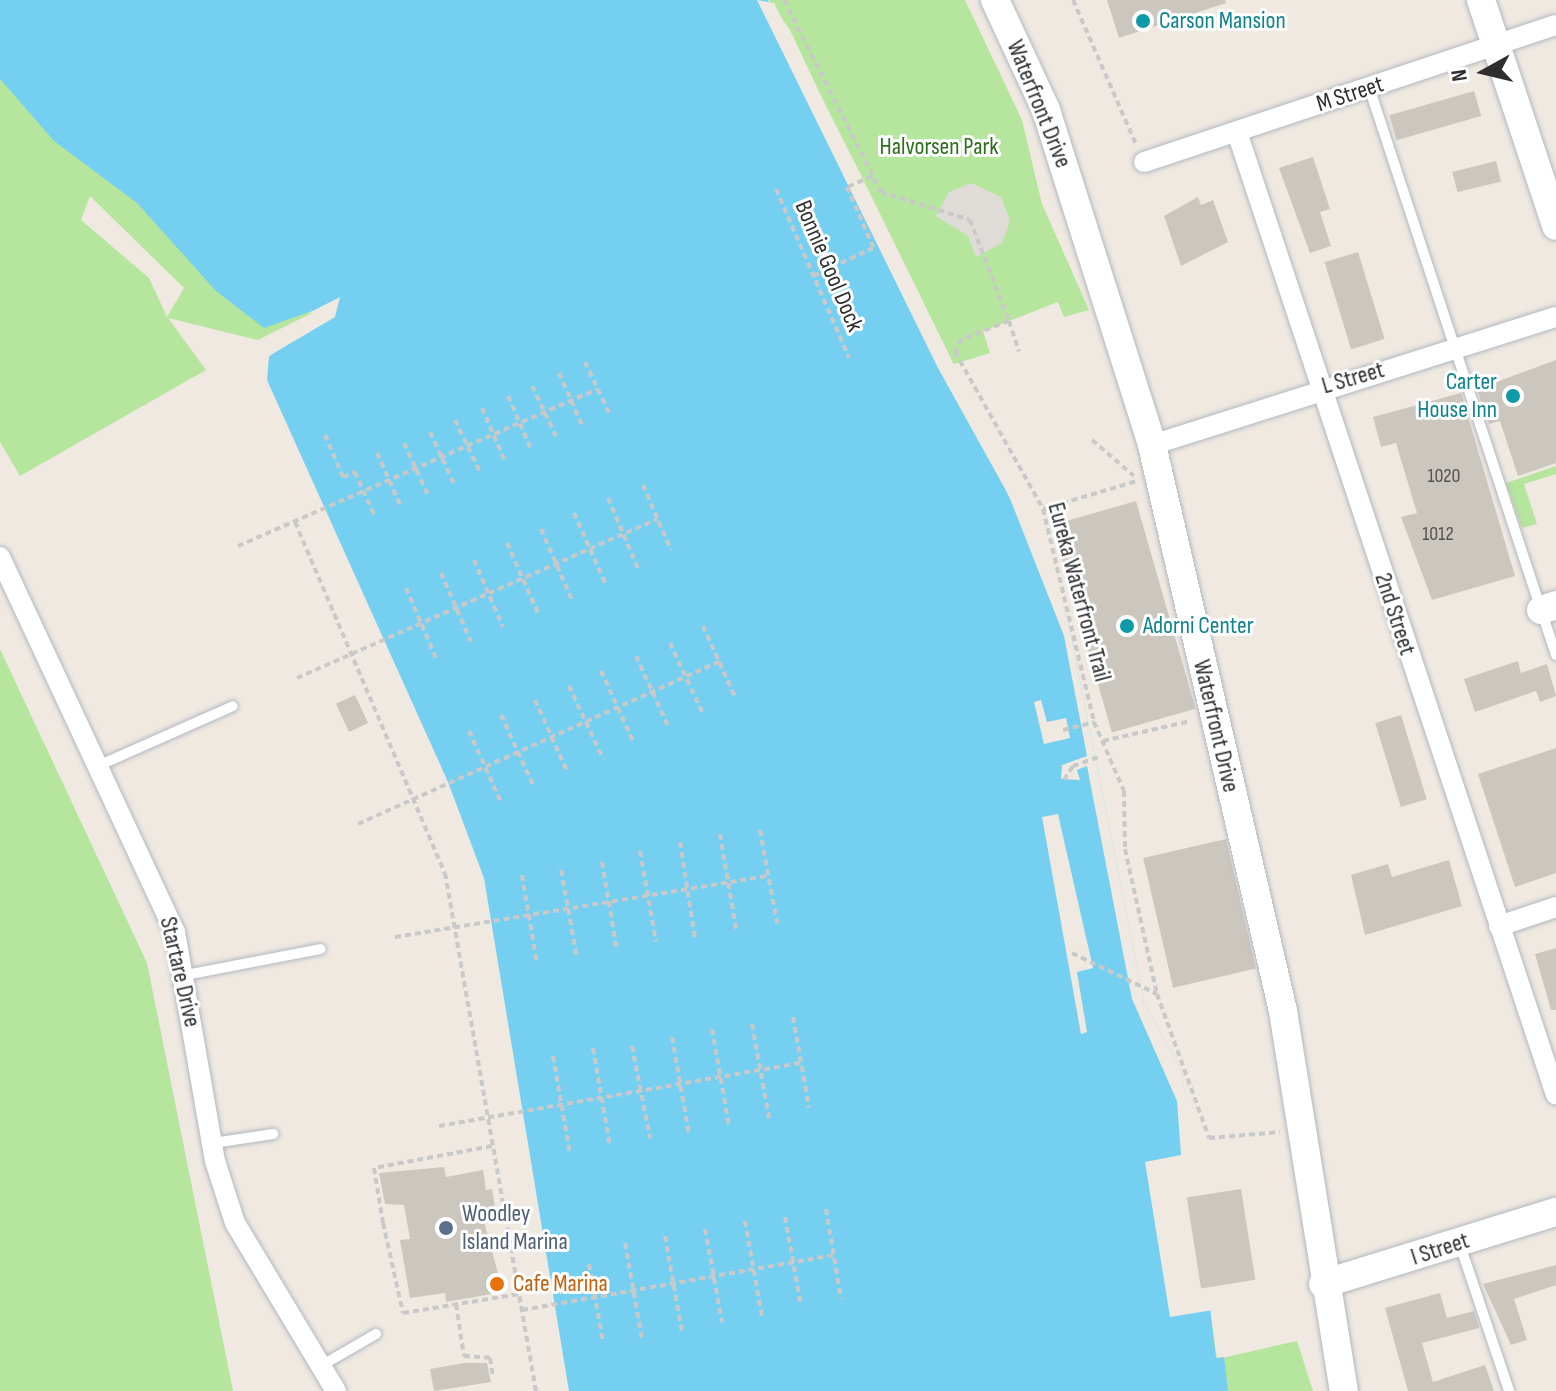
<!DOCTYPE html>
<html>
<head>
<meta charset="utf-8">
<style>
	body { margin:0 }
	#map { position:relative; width:1556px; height:1391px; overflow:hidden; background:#efe9e1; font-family:"Sofia Sans Condensed",sans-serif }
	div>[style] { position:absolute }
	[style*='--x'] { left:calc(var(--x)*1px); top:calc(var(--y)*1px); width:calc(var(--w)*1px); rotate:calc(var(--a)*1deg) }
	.green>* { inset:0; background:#b6e59e }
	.plaza>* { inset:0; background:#dfdcd8 }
	.water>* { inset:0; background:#75cff0 }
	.pier>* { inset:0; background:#efe9e1 }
	.building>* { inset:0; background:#cbc7bf; transform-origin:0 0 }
	.path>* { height:4px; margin-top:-2px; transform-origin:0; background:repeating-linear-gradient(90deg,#c9c9c9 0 6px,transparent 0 10px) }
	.roads { filter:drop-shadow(0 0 2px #b4b7c1) drop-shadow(0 0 2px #b4b7c1) }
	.lane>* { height:10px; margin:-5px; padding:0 5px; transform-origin:5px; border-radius:5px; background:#fff }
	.street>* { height:20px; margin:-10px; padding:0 10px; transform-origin:10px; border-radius:10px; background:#fff }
	.secondary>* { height:28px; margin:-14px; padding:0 14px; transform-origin:14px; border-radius:14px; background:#fff }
	.dots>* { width:22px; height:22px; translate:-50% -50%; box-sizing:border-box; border:4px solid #fff; border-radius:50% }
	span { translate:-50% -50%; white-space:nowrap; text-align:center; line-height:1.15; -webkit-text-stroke:6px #fff; paint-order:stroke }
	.number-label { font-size:20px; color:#555452 }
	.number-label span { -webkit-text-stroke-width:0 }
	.culture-label { font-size:24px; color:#0d838f }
	.left { translate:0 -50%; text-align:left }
	.right { translate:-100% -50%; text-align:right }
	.street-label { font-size:24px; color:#2e2e2e }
	.park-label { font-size:24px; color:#2c6e1b }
	.service-label { font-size:24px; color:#4e5e75 }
	.food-label { font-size:24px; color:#c56008 }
	.north { position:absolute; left:1444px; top:32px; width:80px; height:80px; -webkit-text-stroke:6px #fff; paint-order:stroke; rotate:262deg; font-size:22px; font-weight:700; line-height:32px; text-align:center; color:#2e2e2e }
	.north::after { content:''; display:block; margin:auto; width:28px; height:36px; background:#2e2e2e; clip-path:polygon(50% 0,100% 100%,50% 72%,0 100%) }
</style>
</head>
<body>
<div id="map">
	<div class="green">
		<div style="clip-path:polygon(evenodd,0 0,332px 303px,258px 340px,168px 318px,206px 370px,20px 476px,0 442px,0 0,90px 196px,184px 288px,167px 317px,149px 278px,81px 220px,90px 196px)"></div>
		<div style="clip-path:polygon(769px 0,965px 0,1022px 120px,1042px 204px,1089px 310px,1064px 317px,1058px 302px,983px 331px,990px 353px,948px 366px,790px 30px)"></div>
		<div style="clip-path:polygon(1556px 466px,1556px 474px,1524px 484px,1537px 524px,1522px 528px,1506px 483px)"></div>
		<div style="clip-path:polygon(0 649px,147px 963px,233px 1391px,0 1391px)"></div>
		<div style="clip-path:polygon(1210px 1312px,1217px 1359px,1297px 1341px,1313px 1391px,1173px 1391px)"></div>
	</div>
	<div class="plaza">
		<div style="clip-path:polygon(971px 183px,1001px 197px,1010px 221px,1002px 243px,976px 257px,968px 236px,936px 216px,949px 192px)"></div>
	</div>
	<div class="water">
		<div style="clip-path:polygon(0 0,768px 0,1067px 616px,1144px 1003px,1182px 1071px,1216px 1358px,1224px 1357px,1228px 1391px,560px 1391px,472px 864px,259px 372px,277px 345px,332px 318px,332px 304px,264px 328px,216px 291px,137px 203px,54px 141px,0 79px)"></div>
	</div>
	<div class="pier">
		<div style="clip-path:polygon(757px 0,774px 3px,861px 175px,1016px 491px,1067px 616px,1144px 1003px,1182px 1071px,1213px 1310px,1170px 1317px,1145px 1162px,1181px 1155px,1177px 1101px,1132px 999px,1087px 766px,1077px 770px,1080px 780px,1061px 779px,1062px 765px,1087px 756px,1064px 636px,1009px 496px,938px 368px)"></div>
		<div style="clip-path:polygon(340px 297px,335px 317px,269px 356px,267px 380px,448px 782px,484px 878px,569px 1391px,556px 1391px,469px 865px,255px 373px,274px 342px,328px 316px,328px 308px,307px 314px)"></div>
		<div style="clip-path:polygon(1041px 700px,1047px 722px,1066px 718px,1070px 738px,1044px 744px,1034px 702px)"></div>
		<div style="clip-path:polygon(1058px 814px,1093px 968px,1077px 972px,1087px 1032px,1081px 1034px,1042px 817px)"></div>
	</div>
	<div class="building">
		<div style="clip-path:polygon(1107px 0,1225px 0,1226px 3px,1119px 38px)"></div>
		<div style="left:1474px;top:91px;width:26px;height:88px;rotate:74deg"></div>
		<div style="clip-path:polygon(1313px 157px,1330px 209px,1320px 212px,1331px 246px,1310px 253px,1279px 168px)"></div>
		<div style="left:1496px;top:161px;width:21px;height:45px;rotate:76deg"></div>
		<div style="clip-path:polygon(1198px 197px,1201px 205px,1213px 200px,1228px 242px,1181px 266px,1164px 216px)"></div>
		<div style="left:1358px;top:252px;width:91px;height:35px;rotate:73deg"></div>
		<div style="clip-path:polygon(1556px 360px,1556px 463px,1518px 476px,1500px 421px,1489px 424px,1477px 389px)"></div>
		<div style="clip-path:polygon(1461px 393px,1515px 576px,1432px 600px,1401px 517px,1417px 513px,1396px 443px,1381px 447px,1373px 417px)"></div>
		<div style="left:1136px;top:501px;width:216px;height:87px;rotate:74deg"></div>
		<div style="clip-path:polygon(1518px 661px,1521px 673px,1547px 664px,1556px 696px,1540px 702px,1536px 691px,1475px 712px,1464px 679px)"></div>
		<div style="left:355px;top:695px;width:31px;height:21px;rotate:65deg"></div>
		<div style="left:1401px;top:715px;width:88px;height:27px;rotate:73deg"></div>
		<div style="clip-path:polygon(1556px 748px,1556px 873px,1515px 887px,1478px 774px)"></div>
		<div style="left:1226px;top:839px;width:133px;height:85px;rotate:77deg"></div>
		<div style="clip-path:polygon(1449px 860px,1462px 906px,1365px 935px,1351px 875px,1388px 864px,1392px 877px)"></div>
		<div style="clip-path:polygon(1556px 948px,1556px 1010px,1551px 1010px,1535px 954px)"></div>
		<div style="clip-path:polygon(444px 1167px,446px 1177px,483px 1170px,486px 1190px,492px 1189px,495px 1207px,483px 1218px,503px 1292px,446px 1302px,445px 1293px,410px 1298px,400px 1240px,410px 1239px,404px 1205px,385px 1204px,379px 1173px)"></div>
		<div style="left:1241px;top:1189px;width:92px;height:55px;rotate:81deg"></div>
		<div style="clip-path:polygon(1556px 1265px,1556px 1285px,1514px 1299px,1527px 1340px,1511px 1345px,1483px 1284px)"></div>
		<div style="clip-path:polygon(1440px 1293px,1447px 1318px,1474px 1311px,1479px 1328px,1422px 1343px,1433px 1382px,1485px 1365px,1494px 1391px,1408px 1391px,1385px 1308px)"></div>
		<div style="clip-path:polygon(464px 1363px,487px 1363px,491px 1382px,434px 1391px,430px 1369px)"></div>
	</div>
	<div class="path">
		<div style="--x:784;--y:0;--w:215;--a:63.2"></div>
		<div style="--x:881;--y:192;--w:93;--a:17.5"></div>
		<div style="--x:970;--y:220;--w:108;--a:68.9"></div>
		<div style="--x:1009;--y:321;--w:50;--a:159"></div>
		<div style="--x:962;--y:339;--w:15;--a:118"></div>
		<div style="--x:955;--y:352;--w:180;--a:60.7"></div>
		<div style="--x:1043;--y:509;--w:219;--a:76.5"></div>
		<div style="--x:1094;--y:722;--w:75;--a:66.5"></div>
		<div style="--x:1124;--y:791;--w:58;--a:89"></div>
		<div style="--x:1125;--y:849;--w:148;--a:77.6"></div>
		<div style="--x:1157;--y:994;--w:153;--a:70.1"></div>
		<div style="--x:1209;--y:1138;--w:71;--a:-4.8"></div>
		<div style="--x:1073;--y:0;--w:157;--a:66.4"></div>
		<div style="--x:872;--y:176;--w:27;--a:156"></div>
		<div style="--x:847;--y:187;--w:68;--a:66.5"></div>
		<div style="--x:776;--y:189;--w:184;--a:66.6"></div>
		<div style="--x:814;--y:276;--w:65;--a:-25.4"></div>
		<div style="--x:1009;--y:321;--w:32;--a:72"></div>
		<div style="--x:585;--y:362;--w:59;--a:64.7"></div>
		<div style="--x:559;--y:373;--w:59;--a:66"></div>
		<div style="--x:532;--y:386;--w:60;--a:64.3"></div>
		<div style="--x:508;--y:396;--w:58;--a:66.5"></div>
		<div style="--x:482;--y:408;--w:58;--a:66.5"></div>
		<div style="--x:455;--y:420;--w:58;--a:64.3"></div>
		<div style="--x:430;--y:432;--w:57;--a:65.2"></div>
		<div style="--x:325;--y:435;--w:46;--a:66.8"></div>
		<div style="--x:343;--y:477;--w:13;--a:-23"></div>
		<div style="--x:355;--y:472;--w:49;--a:66"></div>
		<div style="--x:1092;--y:440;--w:55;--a:40.6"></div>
		<div style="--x:404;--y:443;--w:57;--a:65.2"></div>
		<div style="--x:377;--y:453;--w:59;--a:66"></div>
		<div style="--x:643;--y:485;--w:71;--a:66.7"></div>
		<div style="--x:608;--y:498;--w:79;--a:67"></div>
		<div style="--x:1043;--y:509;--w:98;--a:-16.6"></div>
		<div style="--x:574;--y:513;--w:79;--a:66"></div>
		<div style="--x:295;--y:522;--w:382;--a:66.9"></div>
		<div style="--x:445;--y:873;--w:526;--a:80.04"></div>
		<div style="--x:541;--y:529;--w:77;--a:66.4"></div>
		<div style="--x:507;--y:543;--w:77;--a:66.1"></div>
		<div style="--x:238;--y:546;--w:392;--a:-23.6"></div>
		<div style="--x:474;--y:560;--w:73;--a:66.6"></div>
		<div style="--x:441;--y:573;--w:75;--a:66.5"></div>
		<div style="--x:406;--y:588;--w:76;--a:66.8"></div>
		<div style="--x:703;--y:626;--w:78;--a:65.7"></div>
		<div style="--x:670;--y:643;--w:76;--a:65.1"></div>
		<div style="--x:636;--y:656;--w:77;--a:65.4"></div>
		<div style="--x:601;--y:671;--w:79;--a:65.4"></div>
		<div style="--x:297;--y:678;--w:394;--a:-23.8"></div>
		<div style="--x:569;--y:686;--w:81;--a:65"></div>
		<div style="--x:535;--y:700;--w:80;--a:65.7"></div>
		<div style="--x:501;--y:715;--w:79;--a:65.4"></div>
		<div style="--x:1063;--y:730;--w:32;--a:-14"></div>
		<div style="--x:469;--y:731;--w:76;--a:65.8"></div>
		<div style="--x:1103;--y:741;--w:90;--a:-12.8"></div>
		<div style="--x:1064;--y:780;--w:17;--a:-57"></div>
		<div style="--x:1073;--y:766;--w:27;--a:-20"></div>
		<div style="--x:358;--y:824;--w:396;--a:-24.2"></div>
		<div style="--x:760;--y:830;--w:95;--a:79.6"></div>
		<div style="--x:720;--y:834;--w:96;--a:80.4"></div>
		<div style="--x:680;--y:842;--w:97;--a:81.1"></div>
		<div style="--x:640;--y:851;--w:92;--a:80"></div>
		<div style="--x:602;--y:862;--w:90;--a:80.4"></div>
		<div style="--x:561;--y:870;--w:89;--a:79.7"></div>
		<div style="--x:522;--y:875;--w:90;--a:80.4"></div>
		<div style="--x:395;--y:937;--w:379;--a:-9.3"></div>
		<div style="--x:1072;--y:953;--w:94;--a:25.8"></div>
		<div style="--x:793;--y:1017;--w:92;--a:80"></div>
		<div style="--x:752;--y:1024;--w:96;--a:79.7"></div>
		<div style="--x:712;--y:1029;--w:97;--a:80"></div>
		<div style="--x:672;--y:1037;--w:98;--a:80.1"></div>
		<div style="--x:632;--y:1046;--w:94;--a:78.9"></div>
		<div style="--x:593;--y:1048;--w:99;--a:80.2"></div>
		<div style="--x:553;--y:1056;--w:98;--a:80.1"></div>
		<div style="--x:439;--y:1126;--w:367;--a:-9.9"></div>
		<div style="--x:492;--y:1146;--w:120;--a:169.4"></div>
		<div style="--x:374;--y:1168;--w:56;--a:80.7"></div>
		<div style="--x:383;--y:1223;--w:92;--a:77.5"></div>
		<div style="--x:403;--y:1313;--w:118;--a:-9.3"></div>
		<div style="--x:826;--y:1209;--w:91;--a:80.5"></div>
		<div style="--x:785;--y:1217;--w:90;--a:79.8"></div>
		<div style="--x:745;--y:1221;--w:97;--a:79.9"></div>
		<div style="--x:705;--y:1229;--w:95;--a:79.6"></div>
		<div style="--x:665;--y:1236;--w:97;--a:80"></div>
		<div style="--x:625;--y:1243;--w:97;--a:79.9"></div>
		<div style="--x:589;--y:1264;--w:78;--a:79.7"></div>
		<div style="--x:456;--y:1304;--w:53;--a:81.3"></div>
		<div style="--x:464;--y:1356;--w:26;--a:4"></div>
		<div style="--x:490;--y:1358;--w:20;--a:81"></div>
		<div style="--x:522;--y:1310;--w:317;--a:-10"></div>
	</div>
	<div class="roads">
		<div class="lane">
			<div style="--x:1369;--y:87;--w:598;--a:71.78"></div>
			<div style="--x:100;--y:765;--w:145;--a:-23.9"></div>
			<div style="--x:186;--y:975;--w:137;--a:-10.9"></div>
			<div style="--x:213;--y:1143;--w:61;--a:-8.5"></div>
			<div style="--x:1460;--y:1245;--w:154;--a:71.4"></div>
			<div style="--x:319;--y:1367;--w:66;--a:-30.1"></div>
		</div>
		<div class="street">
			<div style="--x:1237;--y:132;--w:1014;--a:71.67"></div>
			<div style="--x:1144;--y:162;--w:434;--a:-18.4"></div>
			<div style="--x:1152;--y:445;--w:424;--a:-17.6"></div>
			<div style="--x:0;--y:557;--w:414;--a:65"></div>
			<div style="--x:175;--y:932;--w:232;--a:80.1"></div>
			<div style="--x:215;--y:1161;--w:65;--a:72.1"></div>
			<div style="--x:235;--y:1223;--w:196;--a:59"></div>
			<div style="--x:1499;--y:926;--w:60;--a:-18.4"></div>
		</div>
		<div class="secondary">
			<div style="--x:995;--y:0;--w:121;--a:65.1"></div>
			<div style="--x:1046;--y:110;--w:351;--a:72.4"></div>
			<div style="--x:1152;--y:445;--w:581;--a:76.97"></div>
			<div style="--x:1283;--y:1011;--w:385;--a:80.9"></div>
			<div style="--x:1481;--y:0;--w:238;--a:71.6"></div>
			<div style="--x:1541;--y:610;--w:16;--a:-18"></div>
			<div style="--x:1323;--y:1284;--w:244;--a:-17.2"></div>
		</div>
	</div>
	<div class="dots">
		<div style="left:1143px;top:21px;background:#0f9aa8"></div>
		<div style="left:1513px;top:396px;background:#0f9aa8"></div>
		<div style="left:1127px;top:626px;background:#0f9aa8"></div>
		<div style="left:446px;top:1228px;background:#5c6f8a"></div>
		<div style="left:497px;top:1284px;background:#e8710a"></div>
	</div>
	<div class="number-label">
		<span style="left:1444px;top:476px">1020</span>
		<span style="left:1438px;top:534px">1012</span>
	</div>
	<div class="culture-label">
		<span class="left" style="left:1159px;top:21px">Carson Mansion</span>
		<span class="right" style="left:1497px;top:396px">Carter<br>House Inn</span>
		<span class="left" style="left:1143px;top:626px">Adorni Center</span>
	</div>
	<div class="street-label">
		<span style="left:1350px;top:94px;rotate:-18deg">M Street</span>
		<span style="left:1039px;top:104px;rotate:68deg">Waterfront Drive</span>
		<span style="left:829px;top:266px;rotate:67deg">Bonnie Gool Dock</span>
		<span style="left:1353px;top:378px;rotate:-16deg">L Street</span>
		<span style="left:1079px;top:592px;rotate:75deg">Eureka Waterfront Trail</span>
		<span style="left:1395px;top:614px;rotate:72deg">2nd Street</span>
		<span style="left:1216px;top:726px;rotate:77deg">Waterfront Drive</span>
		<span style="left:180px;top:972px;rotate:77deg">Startare Drive</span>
		<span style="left:1440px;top:1249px;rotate:-18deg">I Street</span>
	</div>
	<div class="park-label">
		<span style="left:939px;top:147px">Halvorsen Park</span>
	</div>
	<div class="service-label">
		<span class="left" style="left:462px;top:1228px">Woodley<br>Island Marina</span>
	</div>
	<div class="food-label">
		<span class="left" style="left:513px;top:1284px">Cafe Marina</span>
	</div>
	<div class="north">N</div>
</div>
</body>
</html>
